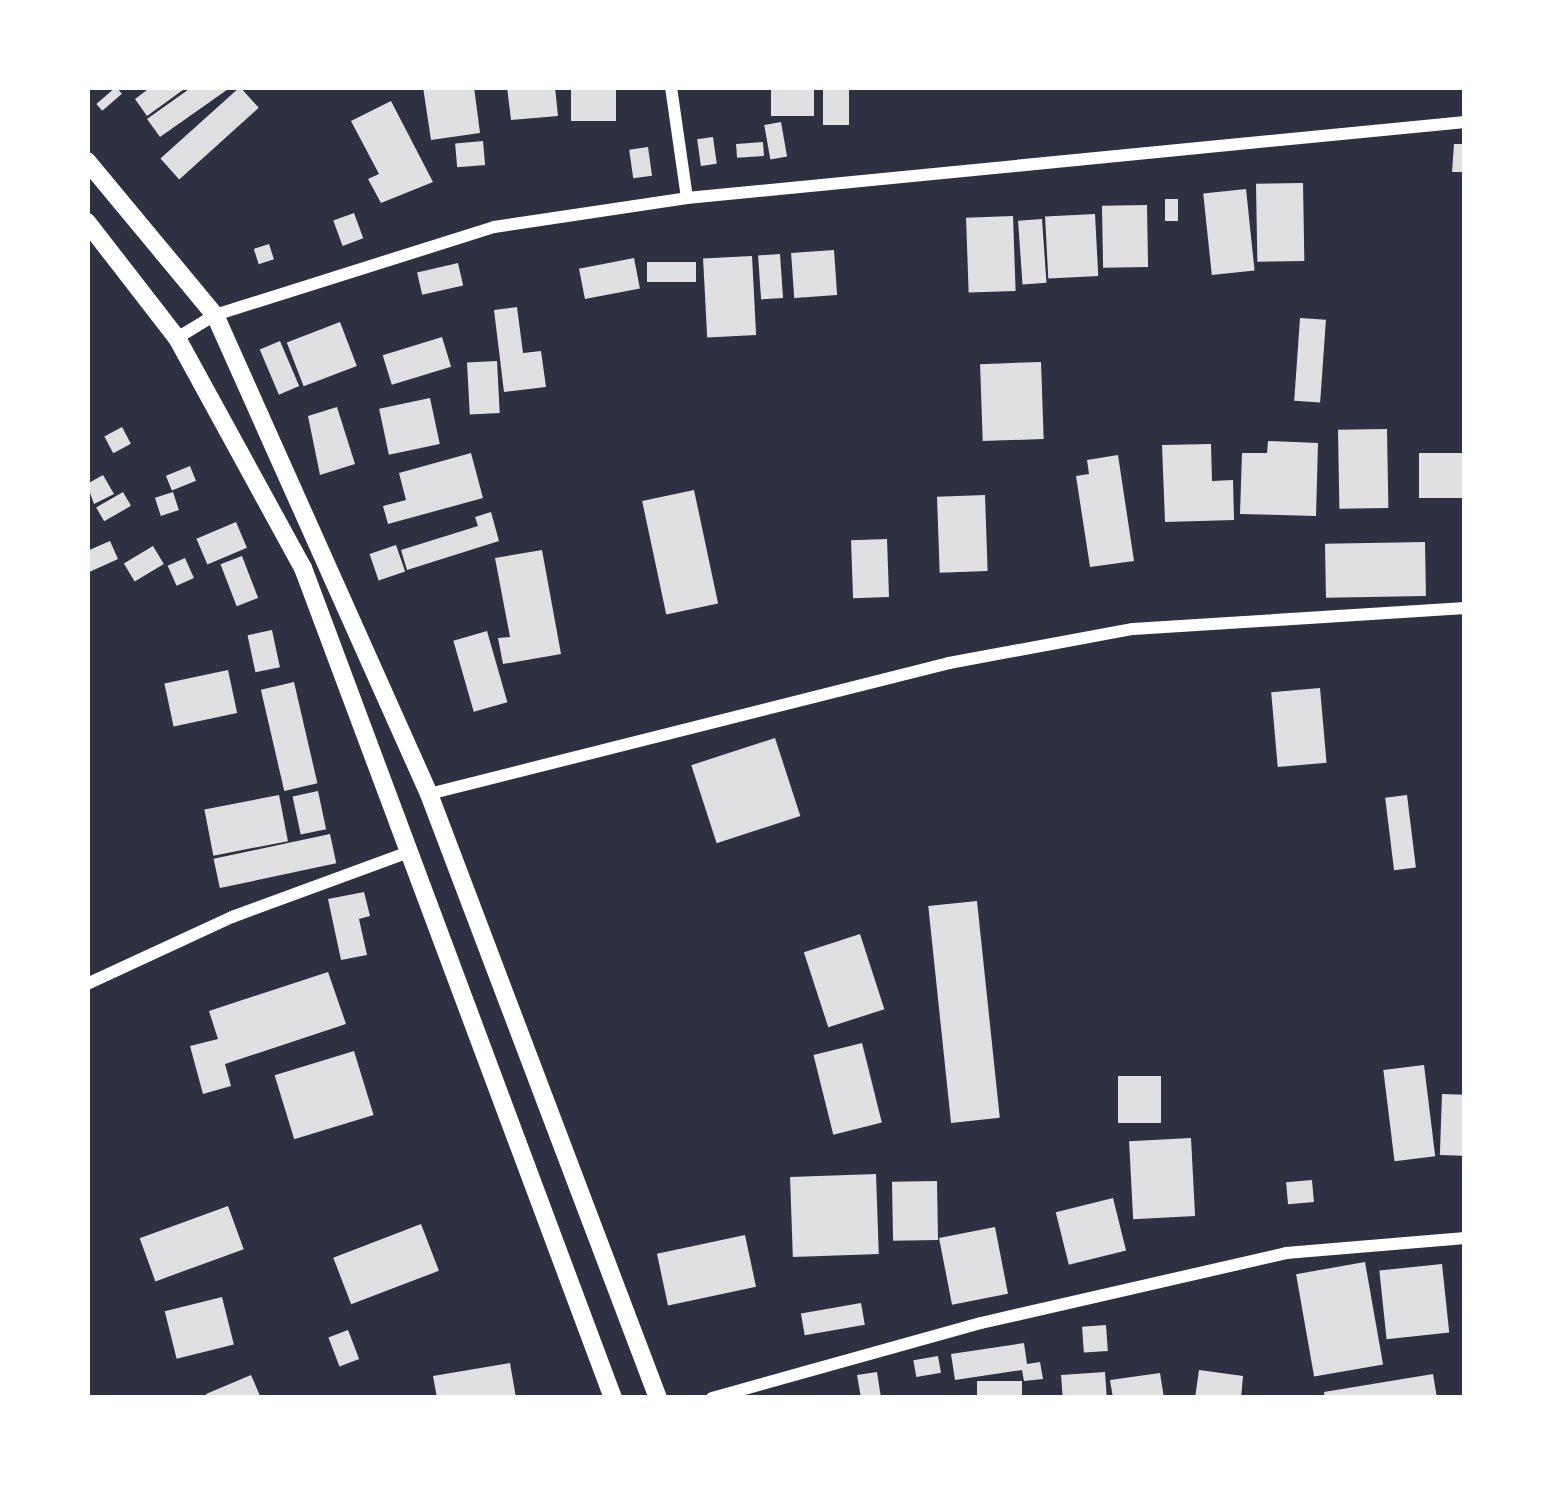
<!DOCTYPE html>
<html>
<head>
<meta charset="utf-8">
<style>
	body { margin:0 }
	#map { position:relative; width:1552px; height:1485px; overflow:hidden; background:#2d3142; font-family:"IBM Plex Sans",sans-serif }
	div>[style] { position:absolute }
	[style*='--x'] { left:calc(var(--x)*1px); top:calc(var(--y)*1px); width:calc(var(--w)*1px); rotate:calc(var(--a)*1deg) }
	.building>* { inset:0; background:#e0e0e3; transform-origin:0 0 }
	.minor>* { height:12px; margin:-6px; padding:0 6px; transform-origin:6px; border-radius:6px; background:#fff }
	.tertiary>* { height:18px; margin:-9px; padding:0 9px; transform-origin:9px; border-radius:9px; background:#fff }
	span { translate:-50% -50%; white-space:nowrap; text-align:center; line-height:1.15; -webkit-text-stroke:10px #fff; paint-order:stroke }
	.frame { position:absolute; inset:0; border:90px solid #fff; pointer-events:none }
</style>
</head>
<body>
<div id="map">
	<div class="building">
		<div style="left:116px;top:87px;width:9px;height:26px;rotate:49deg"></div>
		<div style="clip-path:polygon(151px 87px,187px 87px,147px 116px,135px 99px)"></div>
		<div style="clip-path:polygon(192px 87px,231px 87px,160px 137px,147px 119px)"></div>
		<div style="left:240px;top:87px;width:28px;height:107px;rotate:48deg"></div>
		<div style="clip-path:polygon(423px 87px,474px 87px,480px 133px,431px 140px)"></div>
		<div style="clip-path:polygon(507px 87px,555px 87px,558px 116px,511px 120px)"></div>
		<div style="left:571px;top:87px;width:45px;height:34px"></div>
		<div style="left:771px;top:87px;width:43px;height:29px"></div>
		<div style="left:823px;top:87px;width:26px;height:38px"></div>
		<div style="clip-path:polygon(391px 101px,433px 182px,381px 203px,368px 179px,379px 174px,351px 121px)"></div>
		<div style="left:781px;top:122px;width:35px;height:17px;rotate:80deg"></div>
		<div style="left:713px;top:137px;width:27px;height:16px;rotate:82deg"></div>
		<div style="left:483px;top:141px;width:24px;height:28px;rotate:85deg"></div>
		<div style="left:763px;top:142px;width:14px;height:27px;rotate:86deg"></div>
		<div style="clip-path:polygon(1454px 144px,1465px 144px,1465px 172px,1452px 172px)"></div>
		<div style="left:648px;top:147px;width:29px;height:19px;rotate:82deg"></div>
		<div style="left:1303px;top:183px;width:78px;height:47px;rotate:89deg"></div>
		<div style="left:1246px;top:189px;width:82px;height:43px;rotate:84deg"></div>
		<div style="left:1165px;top:199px;width:13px;height:22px"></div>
		<div style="left:1147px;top:205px;width:62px;height:45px;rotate:89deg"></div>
		<div style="left:354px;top:213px;width:27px;height:22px;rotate:70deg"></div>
		<div style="left:1095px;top:214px;width:62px;height:50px;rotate:87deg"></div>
		<div style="left:1013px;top:216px;width:75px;height:47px;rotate:88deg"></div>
		<div style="left:1042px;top:219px;width:64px;height:24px;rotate:86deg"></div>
		<div style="left:269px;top:244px;width:16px;height:16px;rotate:72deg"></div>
		<div style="left:834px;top:250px;width:45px;height:43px;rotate:86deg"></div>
		<div style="left:780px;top:254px;width:44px;height:22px;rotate:86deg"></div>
		<div style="left:752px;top:256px;width:79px;height:49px;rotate:87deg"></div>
		<div style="left:634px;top:258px;width:31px;height:56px;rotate:79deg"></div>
		<div style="left:696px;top:262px;width:20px;height:49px;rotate:90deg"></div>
		<div style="left:458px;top:263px;width:23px;height:42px;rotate:77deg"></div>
		<div style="clip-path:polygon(517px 307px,523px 353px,541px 351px,546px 387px,504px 392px,494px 310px)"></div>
		<div style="left:1300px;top:318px;width:26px;height:83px;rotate:4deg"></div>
		<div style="left:340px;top:322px;width:47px;height:57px;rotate:69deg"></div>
		<div style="left:442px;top:337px;width:31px;height:62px;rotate:73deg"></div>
		<div style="left:280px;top:341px;width:49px;height:22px;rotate:67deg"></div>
		<div style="left:497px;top:361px;width:52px;height:30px;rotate:87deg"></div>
		<div style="left:1041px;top:362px;width:77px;height:61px;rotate:88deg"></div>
		<div style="left:430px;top:398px;width:47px;height:52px;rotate:78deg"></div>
		<div style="clip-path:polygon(337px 407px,355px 464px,320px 475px,308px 416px)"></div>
		<div style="left:122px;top:427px;width:19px;height:20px;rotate:62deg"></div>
		<div style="left:1387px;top:429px;width:79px;height:49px;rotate:89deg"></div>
		<div style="clip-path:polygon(1268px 441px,1318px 443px,1316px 516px,1240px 514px,1242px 453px,1267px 453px)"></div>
		<div style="clip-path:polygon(1211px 444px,1212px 481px,1233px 480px,1234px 520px,1165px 522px,1162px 445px)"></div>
		<div style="clip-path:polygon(471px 453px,483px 498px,388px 524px,383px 506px,406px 500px,399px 473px)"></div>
		<div style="left:1465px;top:453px;width:45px;height:46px;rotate:90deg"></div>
		<div style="clip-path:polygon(1118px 455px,1134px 561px,1090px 567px,1076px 476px,1089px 474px,1087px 460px)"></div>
		<div style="left:190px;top:466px;width:16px;height:26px;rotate:68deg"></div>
		<div style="clip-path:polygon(103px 475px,114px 494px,94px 504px,87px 484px)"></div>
		<div style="left:694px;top:490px;width:116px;height:53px;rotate:78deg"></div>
		<div style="left:123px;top:492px;width:16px;height:31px;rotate:60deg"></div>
		<div style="left:173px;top:492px;width:19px;height:19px;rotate:72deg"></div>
		<div style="left:985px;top:495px;width:76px;height:48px;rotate:88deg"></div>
		<div style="clip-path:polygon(491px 512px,499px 541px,407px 570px,401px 550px,478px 526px,475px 517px)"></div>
		<div style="left:236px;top:522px;width:28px;height:43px;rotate:67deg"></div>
		<div style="left:887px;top:539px;width:58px;height:36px;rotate:88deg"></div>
		<div style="clip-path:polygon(110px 541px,118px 559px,87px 573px,87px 551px)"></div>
		<div style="left:1425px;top:542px;width:54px;height:100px;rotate:89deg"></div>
		<div style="left:396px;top:545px;width:28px;height:28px;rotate:71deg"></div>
		<div style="left:153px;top:546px;width:21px;height:34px;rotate:59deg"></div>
		<div style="clip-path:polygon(542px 550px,561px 654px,503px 664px,498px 638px,510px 637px,495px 558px)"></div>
		<div style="left:242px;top:556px;width:45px;height:23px;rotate:69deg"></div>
		<div style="left:185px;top:558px;width:22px;height:19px;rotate:66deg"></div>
		<div style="left:272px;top:630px;width:38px;height:25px;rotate:78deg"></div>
		<div style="left:487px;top:631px;width:74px;height:35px;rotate:74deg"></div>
		<div style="left:228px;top:670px;width:44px;height:65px;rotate:78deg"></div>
		<div style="left:294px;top:682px;width:104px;height:34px;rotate:77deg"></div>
		<div style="left:1320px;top:688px;width:75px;height:49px;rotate:85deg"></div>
		<div style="left:775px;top:738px;width:82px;height:88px;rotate:72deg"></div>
		<div style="left:318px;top:791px;width:39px;height:26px;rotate:78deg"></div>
		<div style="left:279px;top:795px;width:47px;height:76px;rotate:79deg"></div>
		<div style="left:1407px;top:795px;width:73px;height:22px;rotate:83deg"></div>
		<div style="left:330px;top:834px;width:30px;height:119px;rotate:78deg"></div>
		<div style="clip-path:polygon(364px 892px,370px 916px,359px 919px,367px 955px,341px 960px,328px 899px)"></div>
		<div style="left:977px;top:901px;width:218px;height:49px;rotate:84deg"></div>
		<div style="left:860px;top:934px;width:79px;height:59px;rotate:72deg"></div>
		<div style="clip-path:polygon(328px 972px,346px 1024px,225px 1064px,231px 1086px,203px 1094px,190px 1046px,218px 1039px,209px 1011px)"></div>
		<div style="left:862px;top:1043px;width:82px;height:50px;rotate:76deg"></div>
		<div style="left:354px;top:1051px;width:67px;height:83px;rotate:73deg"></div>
		<div style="left:1424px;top:1065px;width:92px;height:41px;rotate:83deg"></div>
		<div style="left:1118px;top:1076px;width:43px;height:47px"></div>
		<div style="left:1442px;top:1094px;width:23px;height:61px;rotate:2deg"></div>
		<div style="left:1191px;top:1138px;width:78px;height:62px;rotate:87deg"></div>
		<div style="left:876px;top:1174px;width:80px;height:86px;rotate:88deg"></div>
		<div style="left:1312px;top:1180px;width:22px;height:26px;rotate:85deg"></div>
		<div style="left:937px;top:1181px;width:59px;height:45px;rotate:89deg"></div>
		<div style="left:1113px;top:1198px;width:54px;height:59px;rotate:76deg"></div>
		<div style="left:228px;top:1206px;width:46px;height:94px;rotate:70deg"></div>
		<div style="left:421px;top:1224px;width:50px;height:94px;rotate:69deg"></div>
		<div style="left:995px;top:1227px;width:68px;height:57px;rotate:79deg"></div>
		<div style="left:745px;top:1235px;width:53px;height:90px;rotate:78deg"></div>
		<div style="left:1365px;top:1262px;width:104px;height:70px;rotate:80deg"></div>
		<div style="left:1442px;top:1264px;width:69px;height:63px;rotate:84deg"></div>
		<div style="left:222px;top:1297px;width:49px;height:59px;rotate:76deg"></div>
		<div style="left:861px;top:1303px;width:22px;height:61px;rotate:80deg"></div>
		<div style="left:1106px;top:1325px;width:26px;height:24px;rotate:86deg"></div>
		<div style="left:348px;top:1330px;width:31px;height:21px;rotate:69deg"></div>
		<div style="clip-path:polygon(1024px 1343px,1027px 1364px,1040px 1362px,1043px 1379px,1024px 1381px,1022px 1370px,955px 1380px,951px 1354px)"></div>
		<div style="left:938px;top:1356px;width:17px;height:25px;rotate:80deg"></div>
		<div style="clip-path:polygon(510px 1363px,516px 1398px,437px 1398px,433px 1376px)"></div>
		<div style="clip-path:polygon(1199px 1370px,1243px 1376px,1241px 1398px,1195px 1398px)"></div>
		<div style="clip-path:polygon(877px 1372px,881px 1398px,861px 1398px,857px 1375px)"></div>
		<div style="left:1105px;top:1372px;width:26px;height:44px;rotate:86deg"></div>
		<div style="clip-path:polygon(1160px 1373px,1164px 1398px,1113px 1398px,1110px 1380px)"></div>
		<div style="clip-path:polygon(1433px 1374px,1437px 1398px,1325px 1398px,1324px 1392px)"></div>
		<div style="clip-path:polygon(251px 1375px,261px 1398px,208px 1398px,206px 1394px)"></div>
		<div style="left:1022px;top:1381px;width:17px;height:45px;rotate:90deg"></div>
	</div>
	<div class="minor">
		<div style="--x:671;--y:87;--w:112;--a:81.8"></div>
		<div style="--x:177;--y:338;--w:44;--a:-31.2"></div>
		<div style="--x:215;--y:315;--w:293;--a:-17.5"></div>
		<div style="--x:494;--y:227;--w:195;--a:-8.5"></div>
		<div style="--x:687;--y:198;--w:782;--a:-5.58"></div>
		<div style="--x:429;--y:794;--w:536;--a:-14.14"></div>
		<div style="--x:949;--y:663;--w:187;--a:-10.5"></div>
		<div style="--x:1133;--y:629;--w:333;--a:-3.6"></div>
		<div style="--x:87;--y:984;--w:160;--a:-24.8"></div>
		<div style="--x:232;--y:917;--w:191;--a:-20.2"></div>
		<div style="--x:712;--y:1398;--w:279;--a:-15.6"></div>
		<div style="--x:981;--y:1323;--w:313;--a:-12.9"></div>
		<div style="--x:1286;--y:1253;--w:180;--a:-4.8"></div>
	</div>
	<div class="tertiary">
		<div style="--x:87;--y:161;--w:200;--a:50.3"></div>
		<div style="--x:215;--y:315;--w:525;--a:65.93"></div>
		<div style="--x:429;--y:794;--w:646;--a:69.24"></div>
		<div style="--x:87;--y:222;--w:147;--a:52.2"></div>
		<div style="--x:177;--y:338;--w:262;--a:61.3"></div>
		<div style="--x:303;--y:568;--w:886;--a:69.52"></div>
	</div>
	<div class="frame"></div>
</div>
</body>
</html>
